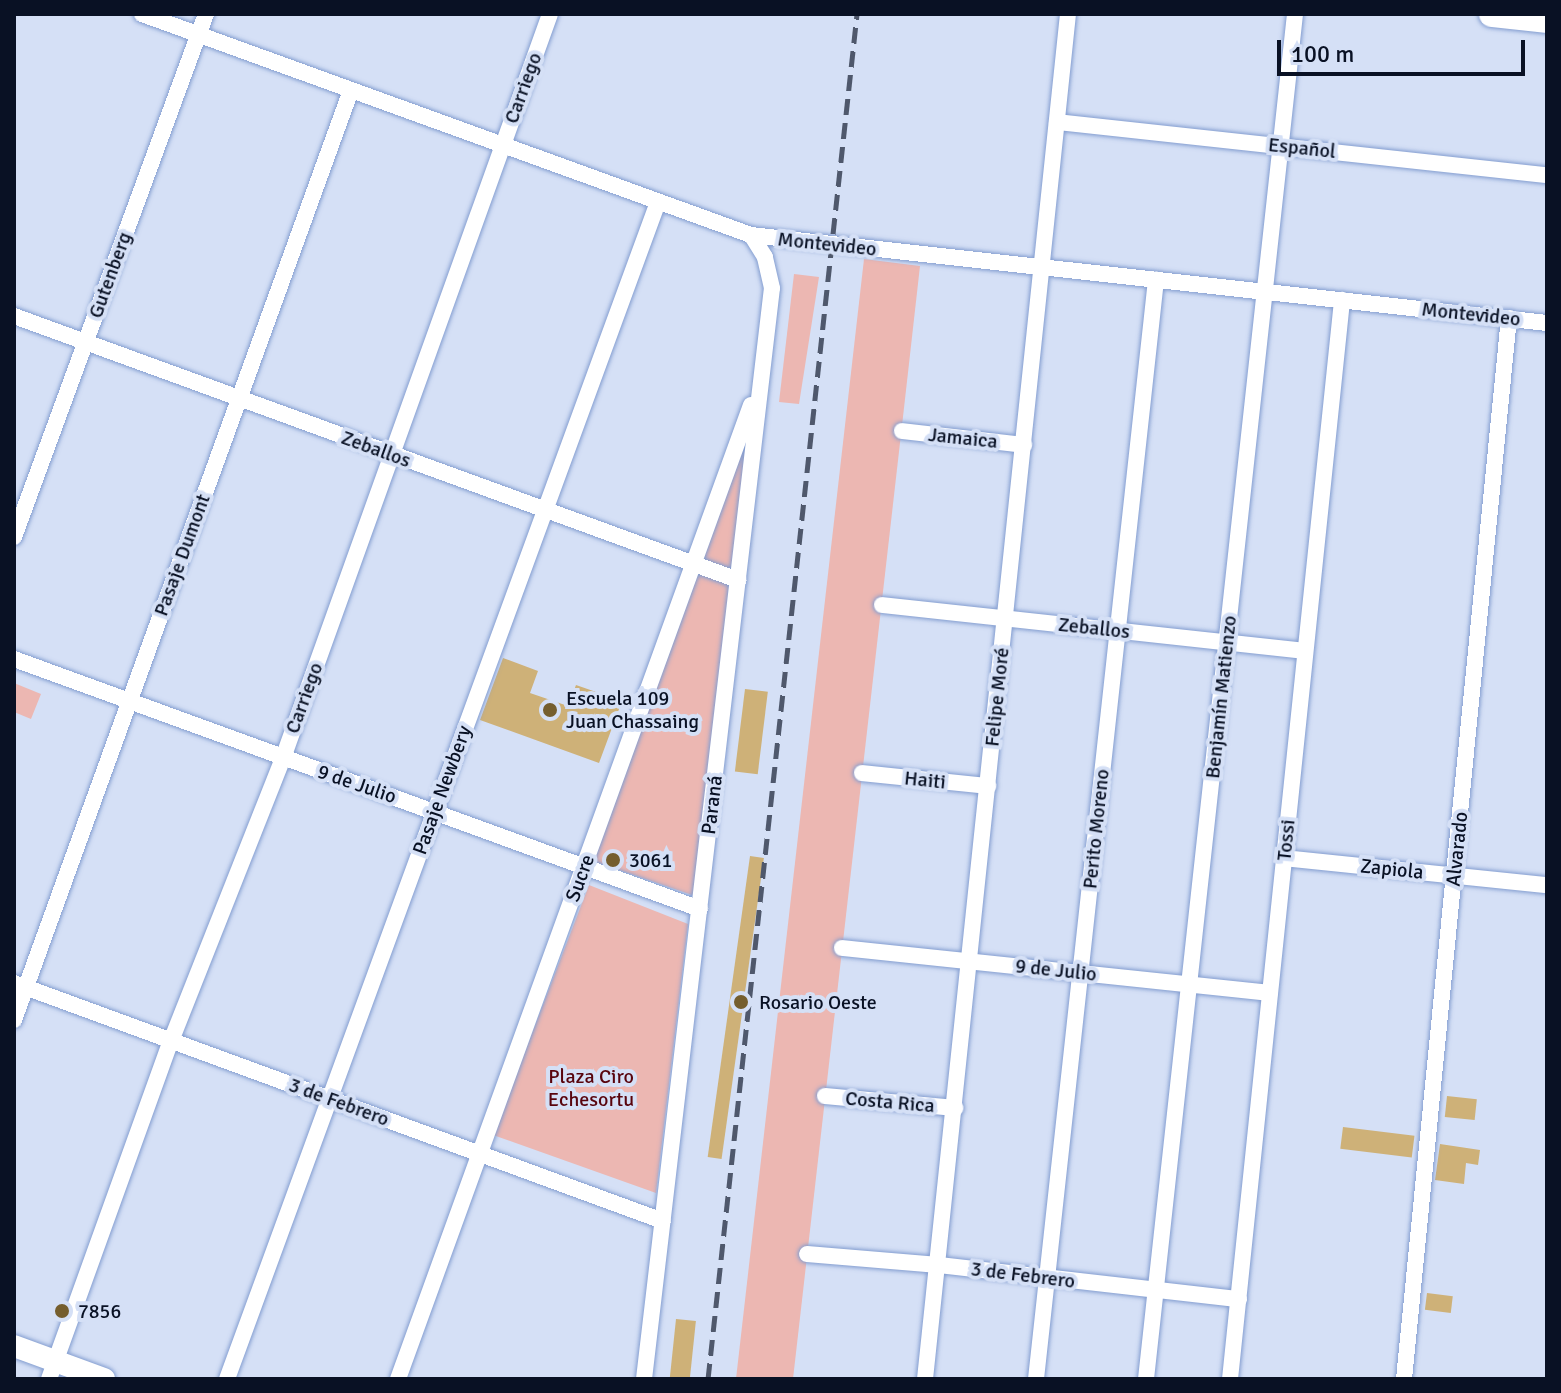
<!DOCTYPE html>
<html>
<head>
<meta charset="utf-8">
<style>
	body { margin:0 }
	#map { position:relative; width:1561px; height:1393px; overflow:hidden; background:#d5e0f6; font-family:Signika,sans-serif }
	div>[style] { position:absolute }
	[style*='--x'] { left:calc(var(--x)*1px); top:calc(var(--y)*1px); width:calc(var(--w)*1px); rotate:calc(var(--a)*1deg) }
	.green>* { inset:0; background:#ecb7b2 }
	.building>* { inset:0; background:#ceb178; transform-origin:0 0 }
	.roads { filter:drop-shadow(0 0 2px #839dd0) drop-shadow(0 0 2px #839dd0) }
	.street>* { height:16px; margin:-8px; padding:0 8px; transform-origin:8px; border-radius:8px; background:#fff }
	.secondary>* { height:22px; margin:-11px; padding:0 11px; transform-origin:11px; border-radius:11px; background:#fff }
	.primary>* { height:26px; margin:-13px; padding:0 13px; transform-origin:13px; border-radius:13px; background:#fff }
	.rail>* { height:5px; margin-top:-2.5px; transform-origin:0; background:repeating-linear-gradient(90deg,#4f586c 0 16px,transparent 0 24px) }
	.dots>* { width:22px; height:22px; translate:-50% -50%; box-sizing:border-box; border:4px solid #d5e0f6; border-radius:50% }
	span { translate:-50% -50%; white-space:nowrap; text-align:center; line-height:1.15; -webkit-text-stroke:8px #d5e0f6; paint-order:stroke }
	.street-label { font-size:20px; color:#091124 }
	.poi-label { font-size:20px; color:#091124 }
	.left { translate:0 -50%; text-align:left }
	.park-label { font-size:20px; color:#58040d }
	.frame { position:absolute; inset:0; border:16px solid #091124; pointer-events:none }
	.scale { position:absolute; left:1277px; top:40px; width:248px; height:36px; box-sizing:border-box; border:4px solid #091124; border-top:0; padding-left:10px; font-size:24px; line-height:28px; white-space:nowrap; color:#091124; -webkit-text-stroke:6px #d5e0f6; paint-order:stroke }
</style>
</head>
<body>
<div id="map">
	<div class="green">
		<div style="clip-path:polygon(864px 259px,920px 266px,904px 408px,793px 1379px,736px 1379px)"></div>
		<div style="clip-path:polygon(794px 274px,819px 277px,799px 404px,779px 402px)"></div>
		<div style="clip-path:polygon(751px 424px,733px 570px,703px 559px)"></div>
		<div style="clip-path:polygon(695px 572px,733px 585px,695px 896px,593px 861px)"></div>
		<div style="clip-path:polygon(14px 683px,41px 694px,31px 719px,14px 712px)"></div>
		<div style="clip-path:polygon(589px 885px,688px 924px,656px 1193px,493px 1135px)"></div>
	</div>
	<div class="building">
		<div style="clip-path:polygon(503px 658px,538px 671px,530px 693px,568px 706px,576px 685px,622px 701px,599px 763px,480px 720px)"></div>
		<div style="left:745px;top:689px;width:23px;height:83px;rotate:7deg"></div>
		<div style="left:750px;top:856px;width:14px;height:304px;rotate:8deg"></div>
		<div style="left:1447px;top:1096px;width:30px;height:21px;rotate:6deg"></div>
		<div style="left:1343px;top:1127px;width:72px;height:22px;rotate:7deg"></div>
		<div style="clip-path:polygon(1440px 1144px,1480px 1150px,1478px 1165px,1466px 1163px,1464px 1184px,1435px 1180px)"></div>
		<div style="left:1427px;top:1293px;width:26px;height:17px;rotate:7deg"></div>
		<div style="left:676px;top:1319px;width:20px;height:60px;rotate:6deg"></div>
	</div>
	<div class="roads">
		<div class="street">
			<div style="--x:142;--y:14;--w:648;--a:19.95"></div>
			<div style="--x:751;--y:235;--w:801;--a:6.31"></div>
			<div style="--x:1057;--y:122;--w:493;--a:6.2"></div>
			<div style="--x:14;--y:316;--w:771;--a:20.03"></div>
			<div style="--x:902;--y:431;--w:123;--a:6.5"></div>
			<div style="--x:14;--y:537;--w:557;--a:-69.84"></div>
			<div style="--x:882;--y:605;--w:425;--a:6.2"></div>
			<div style="--x:14;--y:659;--w:730;--a:20.02"></div>
			<div style="--x:862;--y:773;--w:127;--a:5.9"></div>
			<div style="--x:1284;--y:858;--w:264;--a:5.9"></div>
			<div style="--x:842;--y:948;--w:430;--a:6"></div>
			<div style="--x:14;--y:983;--w:691;--a:20.14"></div>
			<div style="--x:14;--y:1020;--w:989;--a:-70.08"></div>
			<div style="--x:825;--y:1096;--w:131;--a:5.3"></div>
			<div style="--x:807;--y:1254;--w:132;--a:4.8"></div>
			<div style="--x:939;--y:1265;--w:302;--a:6.5"></div>
			<div style="--x:49;--y:1379;--w:359;--a:-70.2"></div>
			<div style="--x:171;--y:1041;--w:304;--a:-68.4"></div>
			<div style="--x:283;--y:758;--w:790;--a:-70.26"></div>
			<div style="--x:227;--y:1379;--w:1253;--a:-69.89"></div>
			<div style="--x:398;--y:1379;--w:1036;--a:-70.08"></div>
			<div style="--x:644;--y:1379;--w:1098;--a:-83.31"></div>
			<div style="--x:772;--y:288;--w:32;--a:-103"></div>
			<div style="--x:765;--y:257;--w:26;--a:-122"></div>
			<div style="--x:925;--y:1379;--w:1372;--a:-84.02"></div>
			<div style="--x:1036;--y:1379;--w:1106;--a:-83.77"></div>
			<div style="--x:1146;--y:1379;--w:1373;--a:-83.77"></div>
			<div style="--x:1230;--y:1379;--w:1085;--a:-84.07"></div>
			<div style="--x:1404;--y:1379;--w:1066;--a:-84.35"></div>
		</div>
		<div class="secondary">
			<div style="--x:14;--y:1346;--w:96;--a:20.1"></div>
		</div>
		<div class="primary">
			<div style="--x:1492;--y:14;--w:55;--a:6.2"></div>
		</div>
	</div>
	<div class="rail">
		<div style="--x:708;--y:1379;--w:1373;--a:-83.77"></div>
	</div>
	<div class="dots">
		<div style="left:550px;top:710px;background:#755e2e"></div>
		<div style="left:613px;top:860px;background:#755e2e"></div>
		<div style="left:741px;top:1002px;background:#755e2e"></div>
		<div style="left:62px;top:1311px;background:#755e2e"></div>
	</div>
	<div class="street-label">
		<span style="left:523px;top:88px;rotate:-70deg">Carriego</span>
		<span style="left:1302px;top:148px;rotate:6deg">Español</span>
		<span style="left:827px;top:244px;rotate:6deg">Montevideo</span>
		<span style="left:110px;top:275px;rotate:-70deg">Gutenberg</span>
		<span style="left:1471px;top:314px;rotate:6deg">Montevideo</span>
		<span style="left:963px;top:438px;rotate:6deg">Jamaica</span>
		<span style="left:376px;top:449px;rotate:20deg">Zeballos</span>
		<span style="left:182px;top:555px;rotate:-70deg">Pasaje Dumont</span>
		<span style="left:1094px;top:628px;rotate:6deg">Zeballos</span>
		<span style="left:997px;top:697px;rotate:-84deg">Felipe Moré</span>
		<span style="left:1221px;top:697px;rotate:-84deg">Benjamín Matienzo</span>
		<span style="left:304px;top:698px;rotate:-70deg">Carriego</span>
		<span style="left:925px;top:780px;rotate:6deg">Haiti</span>
		<span style="left:357px;top:784px;rotate:19deg">9 de Julio</span>
		<span style="left:442px;top:790px;rotate:-70deg">Pasaje Newbery</span>
		<span style="left:712px;top:805px;rotate:-83deg">Paraná</span>
		<span style="left:1096px;top:829px;rotate:-84deg">Perito Moreno</span>
		<span style="left:1286px;top:840px;rotate:-84deg">Tossi</span>
		<span style="left:1457px;top:849px;rotate:-84deg">Alvarado</span>
		<span style="left:1392px;top:869px;rotate:6deg">Zapiola</span>
		<span style="left:580px;top:878px;rotate:-70deg">Sucre</span>
		<span style="left:1056px;top:970px;rotate:6deg">9 de Julio</span>
		<span style="left:339px;top:1102px;rotate:20deg">3 de Febrero</span>
		<span style="left:890px;top:1102px;rotate:5deg">Costa Rica</span>
		<span style="left:1023px;top:1275px;rotate:7deg">3 de Febrero</span>
	</div>
	<div class="poi-label">
		<span class="left" style="left:566px;top:710px">Escuela 109<br>Juan Chassaing</span>
		<span class="left" style="left:629px;top:860px">3061</span>
		<span class="left" style="left:759px;top:1002px">Rosario Oeste</span>
		<span class="left" style="left:78px;top:1311px">7856</span>
	</div>
	<div class="park-label">
		<span style="left:591px;top:1088px">Plaza Ciro<br>Echesortu</span>
	</div>
	<div class="frame"></div>
	<div class="scale">100 m</div>
</div>
</body>
</html>
